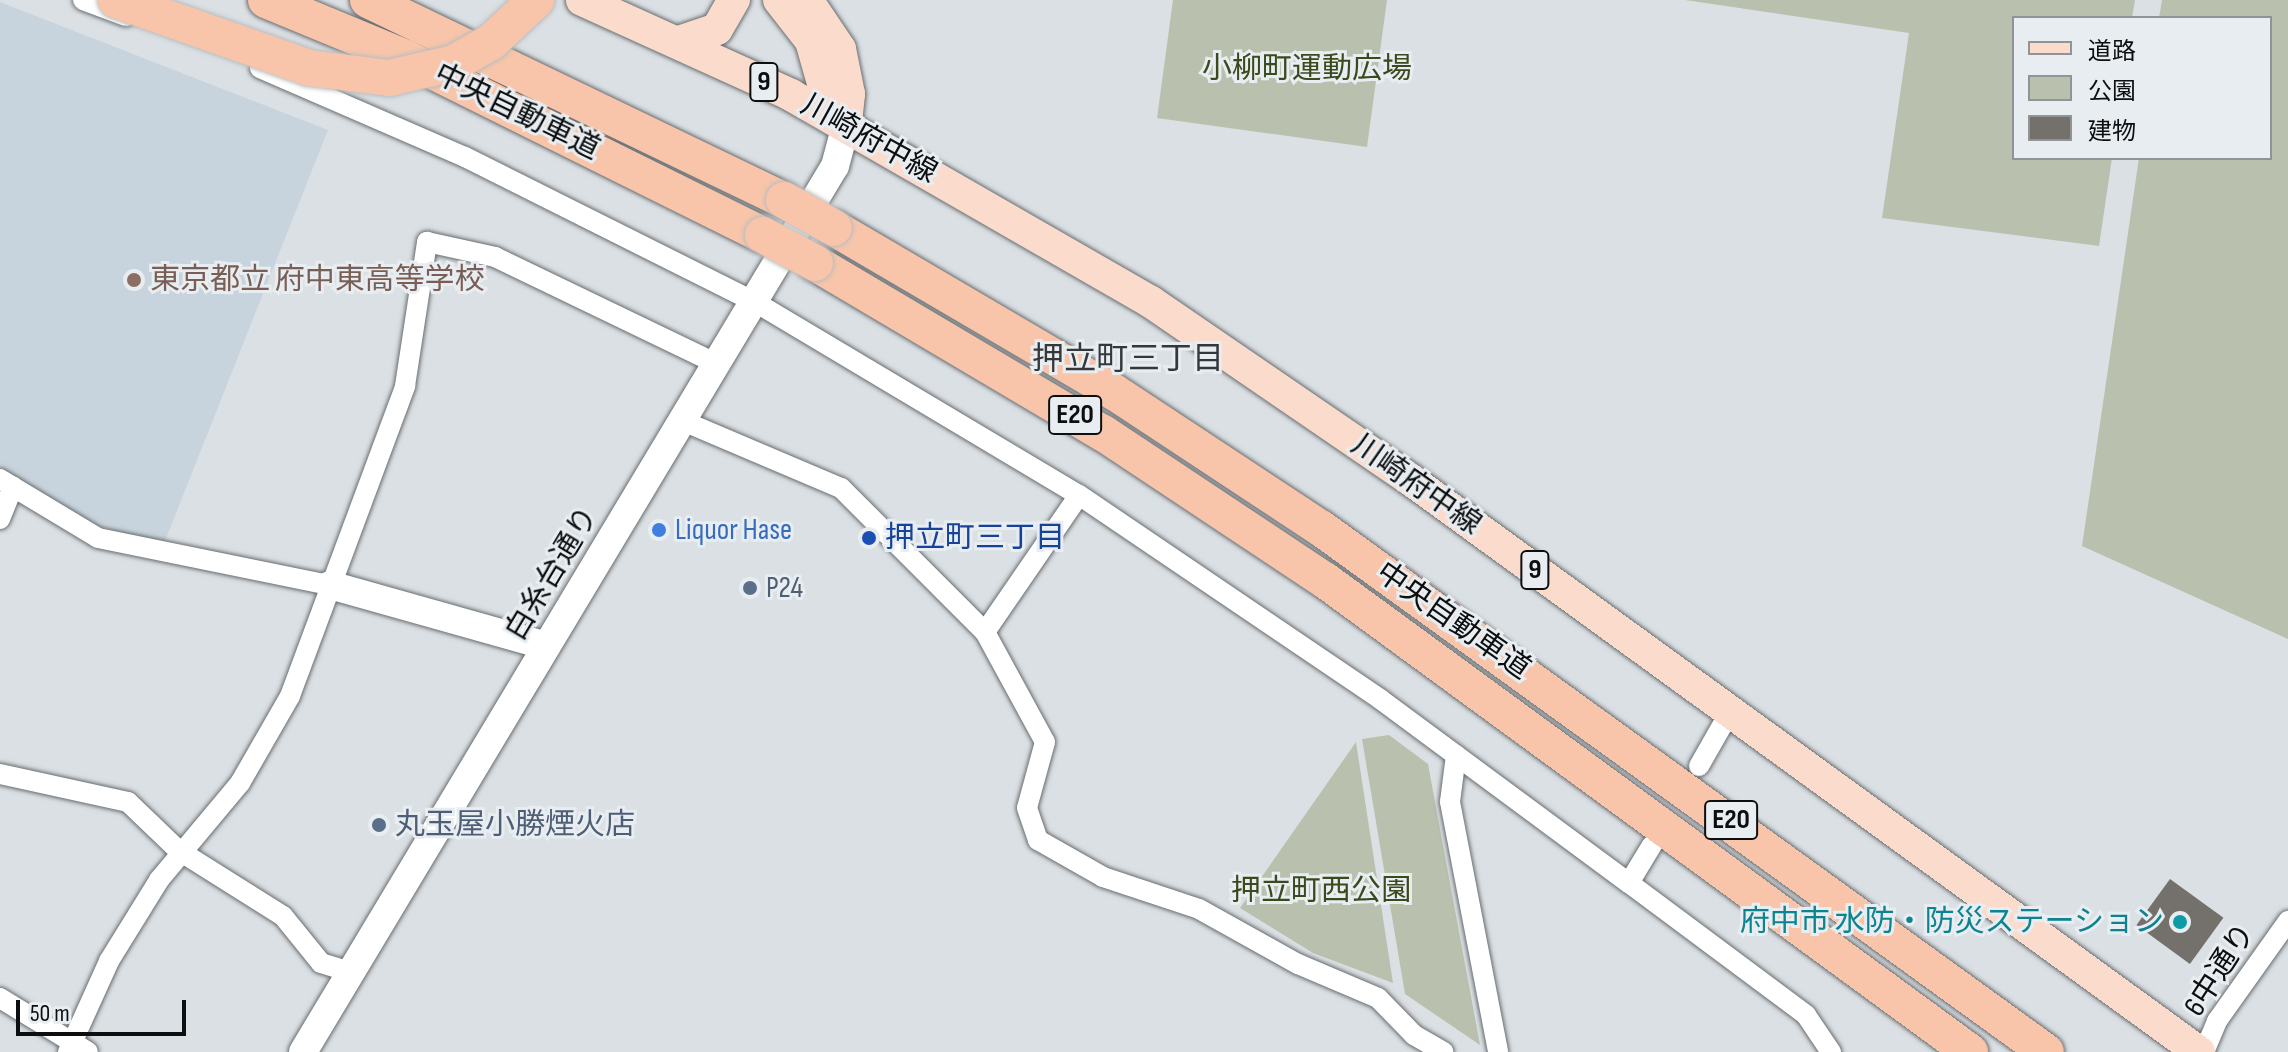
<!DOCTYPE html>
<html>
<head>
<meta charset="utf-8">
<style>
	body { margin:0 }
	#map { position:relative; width:2288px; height:1052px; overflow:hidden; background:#dbe0e4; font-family:"Sofia Sans Condensed","Noto Sans JP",sans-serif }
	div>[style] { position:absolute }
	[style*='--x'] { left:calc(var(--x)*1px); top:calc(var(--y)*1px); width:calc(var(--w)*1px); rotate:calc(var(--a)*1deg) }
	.built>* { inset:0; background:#c8d4dd }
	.green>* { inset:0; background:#b9c1ae }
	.building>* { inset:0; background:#74706c; transform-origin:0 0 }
	.roads { filter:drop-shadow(0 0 2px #686d70) drop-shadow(0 0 2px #686d70) }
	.street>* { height:20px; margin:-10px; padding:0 10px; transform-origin:10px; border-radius:10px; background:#fff }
	.secondary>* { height:28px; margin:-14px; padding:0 14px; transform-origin:14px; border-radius:14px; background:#fff }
	.primary>* { height:32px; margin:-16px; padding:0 16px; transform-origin:16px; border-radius:16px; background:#fbdccc }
	.highway>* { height:36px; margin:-18px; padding:0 18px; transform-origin:18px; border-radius:18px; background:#f8c5aa }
	.bridges { filter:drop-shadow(0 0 2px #bbbcbc) drop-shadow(0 0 2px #bbbcbc) }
	.highway-bridge>* { height:36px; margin:-18px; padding:0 18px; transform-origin:18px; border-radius:18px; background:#f8c5aa }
	.dots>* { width:22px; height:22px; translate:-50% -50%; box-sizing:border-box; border:4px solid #e8edf1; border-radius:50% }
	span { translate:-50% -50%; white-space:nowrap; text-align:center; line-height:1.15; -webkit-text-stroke:6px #e8edf1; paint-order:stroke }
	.shield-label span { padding:2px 6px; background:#e8edf1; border:2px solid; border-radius:6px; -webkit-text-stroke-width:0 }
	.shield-label { font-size:28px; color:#0c0e0f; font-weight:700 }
	.park-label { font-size:30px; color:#3a4a1d }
	.street-label { font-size:30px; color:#0c0e0f }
	.education-label { font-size:30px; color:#785e54 }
	.left { translate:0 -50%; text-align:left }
	.shop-label { font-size:30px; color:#366cbe }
	.transit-label { font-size:30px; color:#164399 }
	.service-label { font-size:30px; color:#4e5e75 }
	.culture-label { font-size:30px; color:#0d838f }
	.right { translate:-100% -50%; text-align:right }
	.neighbourhood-label { font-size:32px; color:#34383b }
	.legend { position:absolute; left:2012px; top:16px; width:260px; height:144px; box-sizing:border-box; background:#e8edf1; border:2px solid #909497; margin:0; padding:10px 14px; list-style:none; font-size:24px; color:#0c0e0f }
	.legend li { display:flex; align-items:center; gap:16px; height:40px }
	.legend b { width:40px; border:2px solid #909497 }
	.scale { position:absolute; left:16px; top:1000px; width:170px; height:36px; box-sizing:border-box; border:4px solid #0c0e0f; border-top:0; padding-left:10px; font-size:24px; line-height:28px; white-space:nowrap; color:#0c0e0f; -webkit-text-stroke:6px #e8edf1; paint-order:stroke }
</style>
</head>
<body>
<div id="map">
	<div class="built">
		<div style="clip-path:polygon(0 2px,328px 130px,163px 546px,76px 519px,0 466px)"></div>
	</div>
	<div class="green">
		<div style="clip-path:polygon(1173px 0,1387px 0,1367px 147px,1157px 118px)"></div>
		<div style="clip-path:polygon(1685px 0,2135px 0,2132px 18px,2014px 18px,2014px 158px,2112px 158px,2099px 246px,1882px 218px,1909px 33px)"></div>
		<div style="clip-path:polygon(2162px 0,2288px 0,2288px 639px,2082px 546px,2139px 158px,2270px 158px,2270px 18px,2159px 18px)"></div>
		<div style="clip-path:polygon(1389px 735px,1428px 764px,1480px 1045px,1405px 994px,1362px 739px)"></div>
		<div style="clip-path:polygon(1356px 742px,1393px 983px,1313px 953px,1240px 908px)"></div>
	</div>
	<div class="building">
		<div style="left:2170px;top:879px;width:66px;height:57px;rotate:36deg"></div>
	</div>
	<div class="roads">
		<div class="street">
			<div style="--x:83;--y:0;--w:46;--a:20.4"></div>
			<div style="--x:260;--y:68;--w:223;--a:23.5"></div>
			<div style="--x:465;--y:157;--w:324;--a:26.6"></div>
			<div style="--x:755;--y:302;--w:377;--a:30.8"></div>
			<div style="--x:1079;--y:495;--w:364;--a:34.1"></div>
			<div style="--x:1380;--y:699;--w:310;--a:36.5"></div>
			<div style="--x:1629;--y:883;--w:221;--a:36.7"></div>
			<div style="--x:1806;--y:1015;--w:45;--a:56"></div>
			<div style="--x:683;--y:421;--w:172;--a:23"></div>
			<div style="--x:841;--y:488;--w:204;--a:45"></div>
			<div style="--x:985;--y:632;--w:125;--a:61.4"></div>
			<div style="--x:1045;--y:742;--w:68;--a:105.3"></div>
			<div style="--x:1027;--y:808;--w:34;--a:71"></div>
			<div style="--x:1038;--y:840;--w:75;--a:29.6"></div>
			<div style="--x:1103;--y:877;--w:101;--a:18.4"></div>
			<div style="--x:1199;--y:909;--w:113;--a:29.1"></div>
			<div style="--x:1298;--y:964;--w:87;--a:23"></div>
			<div style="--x:1378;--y:998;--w:52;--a:45.8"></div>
			<div style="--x:1414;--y:1035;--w:34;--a:30"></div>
			<div style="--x:0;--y:479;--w:114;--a:31"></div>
			<div style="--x:98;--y:538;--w:237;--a:11.5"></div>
			<div style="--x:0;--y:519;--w:35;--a:-68"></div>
			<div style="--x:985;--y:632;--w:166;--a:-55.5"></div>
			<div style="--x:1456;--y:755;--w:47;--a:97.3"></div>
			<div style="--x:1450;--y:802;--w:255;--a:79.1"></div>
			<div style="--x:1699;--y:766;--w:64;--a:-60.3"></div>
			<div style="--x:0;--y:774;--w:131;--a:12.3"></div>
			<div style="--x:128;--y:802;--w:69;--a:43.8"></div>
			<div style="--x:178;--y:850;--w:124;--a:32.2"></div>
			<div style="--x:283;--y:916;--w:60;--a:51"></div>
			<div style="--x:321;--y:963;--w:31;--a:17"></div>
			<div style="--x:1629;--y:883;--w:44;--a:-58.8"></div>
			<div style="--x:0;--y:998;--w:103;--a:31.5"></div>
			<div style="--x:68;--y:1052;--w:100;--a:-65.7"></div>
			<div style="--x:109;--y:961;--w:95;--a:-58.3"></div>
			<div style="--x:159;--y:880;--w:126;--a:-50.1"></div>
			<div style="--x:240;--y:783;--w:100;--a:-60.1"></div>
			<div style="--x:290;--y:696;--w:331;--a:-69.6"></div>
			<div style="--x:405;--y:386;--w:146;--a:-81.3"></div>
			<div style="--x:427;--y:242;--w:70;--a:12.4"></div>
			<div style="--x:495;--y:257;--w:246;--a:25.7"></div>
			<div style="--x:2204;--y:1052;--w:34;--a:-67"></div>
			<div style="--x:2217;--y:1021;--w:123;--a:-54.6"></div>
		</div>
		<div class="secondary">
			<div style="--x:330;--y:585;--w:225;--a:15.7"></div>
			<div style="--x:303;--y:1052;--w:1033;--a:-59.02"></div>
			<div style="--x:835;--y:166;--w:42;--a:-75"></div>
		</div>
		<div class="primary">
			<div style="--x:582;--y:0;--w:230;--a:24.4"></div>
			<div style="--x:791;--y:95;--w:415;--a:29.9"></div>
			<div style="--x:1151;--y:302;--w:315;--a:34.4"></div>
			<div style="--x:1411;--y:480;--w:974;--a:35.98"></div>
			<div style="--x:779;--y:0;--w:52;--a:52"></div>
			<div style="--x:811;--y:41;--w:55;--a:74.2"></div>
			<div style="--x:826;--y:94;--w:37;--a:57"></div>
			<div style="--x:807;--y:0;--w:59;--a:56"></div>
			<div style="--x:840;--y:49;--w:46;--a:78.7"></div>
			<div style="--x:849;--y:94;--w:31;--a:96"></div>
			<div style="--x:679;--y:42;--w:40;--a:-18.9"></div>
			<div style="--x:717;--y:29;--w:34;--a:-60"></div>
		</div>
		<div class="highway">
			<div style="--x:266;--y:0;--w:152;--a:22.5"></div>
			<div style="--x:406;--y:58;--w:398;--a:26.4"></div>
			<div style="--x:368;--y:0;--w:462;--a:25.7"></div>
			<div style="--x:834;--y:228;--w:324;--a:30.4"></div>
			<div style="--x:1114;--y:392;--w:249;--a:33.4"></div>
			<div style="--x:1322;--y:529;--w:893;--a:35.84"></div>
			<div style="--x:815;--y:263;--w:334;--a:30.6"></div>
			<div style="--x:1103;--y:433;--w:268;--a:33.6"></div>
			<div style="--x:1326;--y:581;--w:798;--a:36.18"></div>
		</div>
	</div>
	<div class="bridges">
		<div class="highway-bridge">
			<div style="--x:116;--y:0;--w:205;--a:19.4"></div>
			<div style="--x:309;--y:68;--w:81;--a:7.1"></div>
			<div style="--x:389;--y:78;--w:67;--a:-13"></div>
			<div style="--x:454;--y:63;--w:43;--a:-29.6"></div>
			<div style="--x:491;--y:42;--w:62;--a:-43"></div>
			<div style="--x:784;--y:200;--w:57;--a:29.2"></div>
			<div style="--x:763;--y:235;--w:59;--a:28.3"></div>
		</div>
	</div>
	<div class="dots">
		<div style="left:134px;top:280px;background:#8d6e63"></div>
		<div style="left:659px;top:530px;background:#3f7fe0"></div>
		<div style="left:869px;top:538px;background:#1a4fb4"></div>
		<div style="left:750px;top:588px;background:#5c6f8a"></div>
		<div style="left:379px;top:825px;background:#5c6f8a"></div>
		<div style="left:2180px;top:922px;background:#0f9aa8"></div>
	</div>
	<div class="shield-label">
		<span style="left:764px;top:82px">9</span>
		<span style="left:1075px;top:415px">E20</span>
		<span style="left:1535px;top:570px">9</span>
		<span style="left:1731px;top:820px">E20</span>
	</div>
	<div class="park-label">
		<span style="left:1307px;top:69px">小柳町運動広場</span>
		<span style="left:1321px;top:891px">押立町西公園</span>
	</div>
	<div class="street-label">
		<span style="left:517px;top:112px;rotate:26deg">中央自動車道</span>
		<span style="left:869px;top:139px;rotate:29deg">川崎府中線</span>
		<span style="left:1416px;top:485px;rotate:35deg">川崎府中線</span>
		<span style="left:552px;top:574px;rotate:-59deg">白糸台通り</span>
		<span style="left:1453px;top:621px;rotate:35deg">中央自動車道</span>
		<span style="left:2220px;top:970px;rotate:-57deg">6中通り</span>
	</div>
	<div class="education-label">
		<span class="left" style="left:150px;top:280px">東京都立 府中東高等学校</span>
	</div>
	<div class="shop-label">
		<span class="left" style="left:675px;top:530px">Liquor Hase</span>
	</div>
	<div class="transit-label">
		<span class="left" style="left:885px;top:538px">押立町三丁目</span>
	</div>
	<div class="service-label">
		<span class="left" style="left:766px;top:588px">P24</span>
		<span class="left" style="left:395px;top:825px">丸玉屋小勝煙火店</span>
	</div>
	<div class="culture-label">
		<span class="right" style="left:2164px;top:922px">府中市 水防・防災ステーション</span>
	</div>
	<div class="neighbourhood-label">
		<span style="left:1128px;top:360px">押立町三丁目</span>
	</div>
	<ul class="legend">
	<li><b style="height:10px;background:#fbdccc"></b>道路</li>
	<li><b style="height:22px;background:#b9c1ae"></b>公園</li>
	<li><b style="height:22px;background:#74706c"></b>建物</li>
	</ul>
	<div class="scale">50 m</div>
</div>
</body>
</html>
